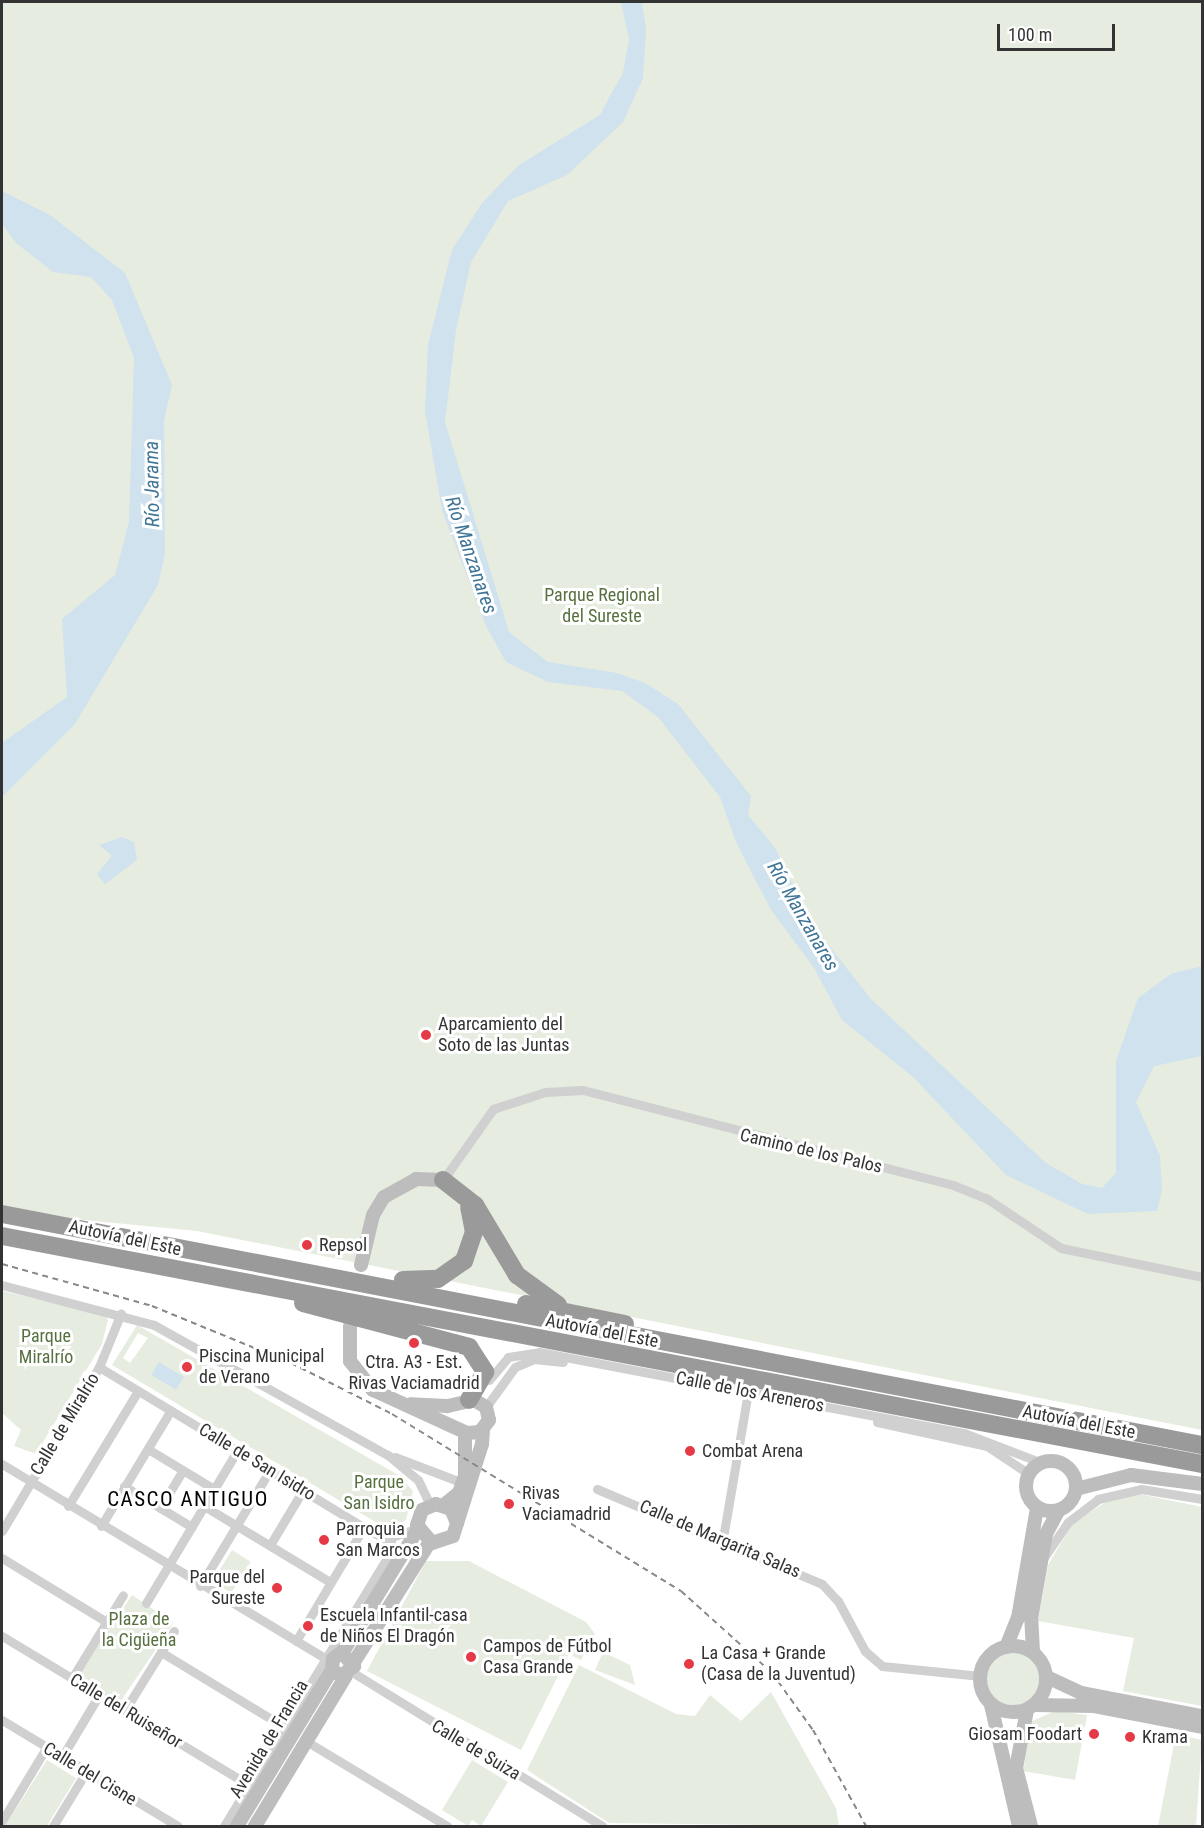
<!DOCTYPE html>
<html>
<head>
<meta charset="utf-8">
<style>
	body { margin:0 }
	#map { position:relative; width:1204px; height:1828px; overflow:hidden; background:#fff; font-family:"Roboto Condensed",sans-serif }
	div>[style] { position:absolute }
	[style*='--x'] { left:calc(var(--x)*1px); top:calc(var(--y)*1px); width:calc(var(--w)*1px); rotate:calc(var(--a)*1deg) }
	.green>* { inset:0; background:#e6ecdf; transform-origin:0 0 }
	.round { border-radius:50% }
	.water>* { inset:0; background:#cfe2ee; transform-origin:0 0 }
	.street>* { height:9px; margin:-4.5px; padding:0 4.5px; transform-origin:4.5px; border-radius:4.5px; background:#d0d0d0 }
	.secondary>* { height:14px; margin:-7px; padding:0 7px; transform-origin:7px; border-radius:7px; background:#bdbdbd }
	.secondary>.ring { margin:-7px; padding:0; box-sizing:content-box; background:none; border:14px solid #bdbdbd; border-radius:50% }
	.highway>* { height:18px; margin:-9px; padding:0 9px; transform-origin:9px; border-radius:9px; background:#9a9a9a }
	.rail>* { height:2px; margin-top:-1px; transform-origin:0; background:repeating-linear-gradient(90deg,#888 0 6px,transparent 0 10.5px) }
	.dots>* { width:16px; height:16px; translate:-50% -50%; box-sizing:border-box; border:3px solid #fff; border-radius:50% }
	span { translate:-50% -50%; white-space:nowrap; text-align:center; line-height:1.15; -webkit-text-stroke:6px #fff; paint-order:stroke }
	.park-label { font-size:18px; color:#56703f }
	.poi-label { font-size:18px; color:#333 }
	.left { translate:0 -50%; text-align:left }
	.right { translate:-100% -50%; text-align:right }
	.street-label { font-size:18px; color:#333 }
	.water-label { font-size:20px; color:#3f7597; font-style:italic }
	.quarter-label { font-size:21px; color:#000; letter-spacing:1.5px }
	.frame { position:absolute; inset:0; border:3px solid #333; pointer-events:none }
	.scale { position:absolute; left:997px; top:24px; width:118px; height:27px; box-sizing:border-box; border:3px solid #333; border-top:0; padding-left:8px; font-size:18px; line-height:21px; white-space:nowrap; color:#333; -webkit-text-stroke:4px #fff; paint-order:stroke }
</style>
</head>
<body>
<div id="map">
	<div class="green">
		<div style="clip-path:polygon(2px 2px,1202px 2px,1202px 1430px,197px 1231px,2px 1212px)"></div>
		<div style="clip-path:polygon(2px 1291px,104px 1314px,108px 1320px,102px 1344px,36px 1454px,14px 1446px,21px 1430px,2px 1413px)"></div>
		<div style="clip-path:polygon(evenodd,137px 1325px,400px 1476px,413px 1491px,406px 1520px,389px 1530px,112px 1365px,137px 1325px,138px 1333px,148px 1338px,130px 1363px,123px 1358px,138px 1333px)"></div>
		<div style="clip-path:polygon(1139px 1494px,1202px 1507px,1202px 1706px,1123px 1691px,1134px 1638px,1038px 1621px,1048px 1565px,1072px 1524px,1109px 1500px)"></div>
		<div style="left:232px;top:1550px;width:22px;height:37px;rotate:32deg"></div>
		<div style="clip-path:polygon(426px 1561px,469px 1561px,586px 1622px,595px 1634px,581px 1660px,569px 1654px,521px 1750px,367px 1671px)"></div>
		<div style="left:132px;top:1595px;width:50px;height:96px;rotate:34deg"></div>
		<div style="clip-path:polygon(603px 1652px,630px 1665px,635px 1685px,595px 1670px)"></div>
		<div class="round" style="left:985px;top:1652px;width:54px;height:54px"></div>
		<div style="clip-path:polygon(579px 1665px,676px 1714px,695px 1716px,710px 1695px,741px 1721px,771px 1692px,836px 1808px,839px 1826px,609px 1823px,527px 1770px)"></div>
		<div style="clip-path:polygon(1055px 1711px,1087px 1715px,1075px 1780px,1023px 1771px,1032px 1721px)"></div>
		<div style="clip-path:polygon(1176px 1734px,1202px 1740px,1196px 1826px,1158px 1826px)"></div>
		<div style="clip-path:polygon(47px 1760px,76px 1778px,47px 1826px,5px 1826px)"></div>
		<div style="clip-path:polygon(472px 1760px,508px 1782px,481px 1826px,472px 1820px,468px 1826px,442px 1810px)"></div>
	</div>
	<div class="water">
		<div style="clip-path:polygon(621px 2px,642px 2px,646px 30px,643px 78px,623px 122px,567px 175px,508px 201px,471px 262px,456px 330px,445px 422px,509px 632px,548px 662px,617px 673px,645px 683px,678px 704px,751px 796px,748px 815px,775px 848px,812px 924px,871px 999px,1046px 1163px,1082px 1184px,1102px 1188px,1116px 1173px,1116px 1061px,1138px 998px,1171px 974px,1202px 966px,1202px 1056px,1154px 1066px,1136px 1102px,1160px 1156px,1162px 1190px,1157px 1211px,1088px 1214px,1006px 1175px,913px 1077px,842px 1020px,814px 968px,771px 910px,736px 842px,720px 797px,658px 717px,622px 691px,548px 682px,506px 662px,486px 626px,442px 510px,425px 411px,428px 345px,452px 250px,482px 203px,519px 165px,600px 115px,610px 96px,623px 73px,629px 39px)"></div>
		<div style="clip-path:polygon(2px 191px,50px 215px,125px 273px,172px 385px,164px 420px,165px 554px,158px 585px,75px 724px,2px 797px,2px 743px,67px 697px,62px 619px,115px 575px,129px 522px,134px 358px,112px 300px,91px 277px,53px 272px,16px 243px,2px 224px)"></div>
		<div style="clip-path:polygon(122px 837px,134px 842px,137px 860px,105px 884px,97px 874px,112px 856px,99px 845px)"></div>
		<div style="left:159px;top:1362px;width:29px;height:15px;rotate:31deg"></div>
	</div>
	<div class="street">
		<div style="--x:443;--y:1180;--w:87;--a:-54.8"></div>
		<div style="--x:493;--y:1109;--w:55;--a:-18.1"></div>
		<div style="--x:545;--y:1092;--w:38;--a:-3"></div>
		<div style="--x:583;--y:1090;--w:382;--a:14.4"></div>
		<div style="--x:953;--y:1185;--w:35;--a:22"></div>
		<div style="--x:986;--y:1198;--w:90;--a:33.7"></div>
		<div style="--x:1061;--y:1248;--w:144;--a:11.6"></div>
		<div style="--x:2;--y:1285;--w:157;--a:14.7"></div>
		<div style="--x:154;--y:1325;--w:268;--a:29.1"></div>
		<div style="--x:388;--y:1455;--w:39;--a:40"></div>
		<div style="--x:418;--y:1480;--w:28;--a:64"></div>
		<div style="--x:99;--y:1367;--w:317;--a:31.2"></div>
		<div style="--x:370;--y:1531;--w:18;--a:27"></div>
		<div style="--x:386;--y:1539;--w:34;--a:-19"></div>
		<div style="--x:489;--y:1380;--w:30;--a:-50"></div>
		<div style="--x:508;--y:1357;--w:31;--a:-9"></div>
		<div style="--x:539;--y:1352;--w:433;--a:10.8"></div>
		<div style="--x:964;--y:1433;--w:84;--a:21"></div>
		<div style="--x:486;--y:1407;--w:49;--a:-54.1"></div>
		<div style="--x:515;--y:1367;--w:21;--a:-23"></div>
		<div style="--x:534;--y:1359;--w:29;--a:6"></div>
		<div style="--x:877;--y:1422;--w:113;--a:12.3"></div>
		<div style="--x:987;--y:1446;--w:50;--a:33.7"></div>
		<div style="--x:148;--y:1449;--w:77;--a:31.2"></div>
		<div style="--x:395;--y:1457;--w:73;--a:20.9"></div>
		<div style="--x:2;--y:1464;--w:384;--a:31"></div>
		<div style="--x:124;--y:1486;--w:79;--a:31.1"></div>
		<div style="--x:597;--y:1489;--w:244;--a:22.9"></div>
		<div style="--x:822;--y:1584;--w:23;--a:47"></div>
		<div style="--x:838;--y:1601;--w:57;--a:61.6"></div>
		<div style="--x:865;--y:1651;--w:23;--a:41"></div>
		<div style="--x:882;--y:1666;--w:99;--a:5.8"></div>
		<div style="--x:68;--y:1506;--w:135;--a:-58.7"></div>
		<div style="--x:204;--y:1506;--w:147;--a:31.1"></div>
		<div style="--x:160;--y:1508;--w:44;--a:-58.8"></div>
		<div style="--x:101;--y:1526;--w:135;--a:-58.9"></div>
		<div style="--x:2;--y:1531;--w:191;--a:-59.4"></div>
		<div style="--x:99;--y:1367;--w:58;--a:-67.8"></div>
		<div style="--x:723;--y:1538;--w:143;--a:-80.3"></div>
		<div style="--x:270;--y:1545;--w:64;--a:-59"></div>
		<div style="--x:1045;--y:1556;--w:41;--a:-55.9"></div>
		<div style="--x:1068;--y:1522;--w:38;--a:-37"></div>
		<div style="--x:1098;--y:1499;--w:44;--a:-13.1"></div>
		<div style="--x:1141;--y:1489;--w:62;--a:9.3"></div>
		<div style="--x:2;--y:1558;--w:123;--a:31.4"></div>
		<div style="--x:200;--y:1586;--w:135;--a:-58.9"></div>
		<div style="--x:146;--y:1603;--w:177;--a:-59.1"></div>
		<div style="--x:2;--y:1636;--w:291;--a:31.1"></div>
		<div style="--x:296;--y:1641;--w:133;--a:-59.2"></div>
		<div style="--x:161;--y:1652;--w:146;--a:31.3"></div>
		<div style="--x:352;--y:1672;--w:294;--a:31.6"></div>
		<div style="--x:72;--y:1678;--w:97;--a:-58.4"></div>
		<div style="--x:125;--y:1710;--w:93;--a:-58.2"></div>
		<div style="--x:2;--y:1720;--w:205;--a:31.1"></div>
		<div style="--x:306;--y:1741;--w:165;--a:31.1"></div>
		<div style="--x:62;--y:1757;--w:72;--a:-59.2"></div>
		<div style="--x:2;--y:1821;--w:85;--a:-58.9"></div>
		<div style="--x:53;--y:1826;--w:63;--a:-58.6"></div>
		<div style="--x:224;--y:1826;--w:322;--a:-58.7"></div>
		<div style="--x:391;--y:1551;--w:13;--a:-90"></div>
	</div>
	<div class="secondary">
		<div style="--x:361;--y:1265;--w:51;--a:-76.5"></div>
		<div style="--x:373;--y:1215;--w:21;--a:-59"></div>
		<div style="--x:384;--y:1197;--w:37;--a:-29"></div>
		<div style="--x:416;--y:1179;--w:27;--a:2"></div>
		<div style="--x:350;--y:1326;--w:35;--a:90"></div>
		<div style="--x:350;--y:1361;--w:37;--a:52"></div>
		<div style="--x:373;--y:1390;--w:103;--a:24.6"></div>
		<div style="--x:467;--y:1433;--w:13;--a:-4"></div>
		<div style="--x:480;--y:1432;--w:15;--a:-53"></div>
		<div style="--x:489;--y:1420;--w:13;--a:-103"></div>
		<div style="--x:486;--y:1407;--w:14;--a:-150"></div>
		<div style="--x:474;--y:1400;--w:28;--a:167"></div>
		<div style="--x:447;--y:1406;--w:36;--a:-177"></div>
		<div class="ring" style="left:1026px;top:1461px;width:36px;height:36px"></div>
		<div style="--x:1076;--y:1489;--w:57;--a:-14.3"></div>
		<div style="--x:1131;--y:1475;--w:72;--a:7.2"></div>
		<div style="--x:444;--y:1505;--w:19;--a:-39"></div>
		<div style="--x:459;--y:1493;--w:18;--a:-71"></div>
		<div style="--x:465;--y:1476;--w:43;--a:-90"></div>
		<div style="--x:457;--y:1523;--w:15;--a:-113"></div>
		<div style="--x:451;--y:1509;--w:16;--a:-162"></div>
		<div style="--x:436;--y:1504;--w:15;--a:157"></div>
		<div style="--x:422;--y:1510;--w:16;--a:108"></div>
		<div style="--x:417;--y:1525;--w:23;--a:50"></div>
		<div style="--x:432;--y:1543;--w:22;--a:-18"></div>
		<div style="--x:453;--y:1536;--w:96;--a:-72.5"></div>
		<div style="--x:482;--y:1444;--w:14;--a:-86"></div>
		<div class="ring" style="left:980px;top:1646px;width:52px;height:52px"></div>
		<div style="--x:1006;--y:1647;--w:31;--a:-68"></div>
		<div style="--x:1018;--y:1618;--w:112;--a:-80.2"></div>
		<div style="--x:1033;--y:1652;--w:33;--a:-93"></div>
		<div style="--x:1031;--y:1619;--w:86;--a:-80"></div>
		<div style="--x:1046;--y:1534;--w:26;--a:-62"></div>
		<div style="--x:342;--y:1653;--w:18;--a:47"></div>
		<div style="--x:354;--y:1666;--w:16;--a:142"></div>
		<div style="--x:341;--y:1676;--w:11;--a:-146"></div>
		<div style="--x:332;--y:1670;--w:11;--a:-85"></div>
		<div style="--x:333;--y:1659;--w:14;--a:-39"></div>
		<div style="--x:344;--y:1650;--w:142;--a:-58.6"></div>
		<div style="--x:354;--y:1662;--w:142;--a:-57.7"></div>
		<div style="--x:1047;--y:1677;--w:38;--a:25"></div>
		<div style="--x:1081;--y:1693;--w:123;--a:10.8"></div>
		<div style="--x:991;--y:1705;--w:124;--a:77"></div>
		<div style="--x:1035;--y:1705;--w:58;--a:1"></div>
		<div style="--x:1093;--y:1706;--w:111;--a:10.9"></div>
		<div style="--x:1027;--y:1710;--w:59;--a:100.7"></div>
		<div style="--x:1016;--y:1768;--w:60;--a:75.5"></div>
		<div style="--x:237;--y:1826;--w:183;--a:-58.7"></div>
		<div style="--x:255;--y:1826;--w:175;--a:-58.8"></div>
	</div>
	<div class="highway">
		<div style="--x:443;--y:1180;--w:41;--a:38"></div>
		<div style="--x:475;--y:1205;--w:82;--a:59"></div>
		<div style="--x:517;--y:1275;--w:51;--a:36.2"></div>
		<div style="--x:2;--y:1214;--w:1222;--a:10.9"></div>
		<div style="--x:2;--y:1236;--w:1221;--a:10.76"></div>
		<div style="--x:403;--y:1280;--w:35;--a:-2"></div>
		<div style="--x:438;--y:1279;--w:32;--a:-35"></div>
		<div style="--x:464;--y:1261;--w:31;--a:-71"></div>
		<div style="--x:474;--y:1232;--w:25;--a:-101"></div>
		<div style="--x:303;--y:1303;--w:172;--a:14.8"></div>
		<div style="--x:469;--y:1347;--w:30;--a:57"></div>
		<div style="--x:485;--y:1372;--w:32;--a:120"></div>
		<div style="--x:526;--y:1304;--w:101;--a:11.4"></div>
	</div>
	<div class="rail">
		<div style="--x:2;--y:1264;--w:156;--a:15.6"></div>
		<div style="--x:152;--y:1306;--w:150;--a:22.3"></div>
		<div style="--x:291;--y:1363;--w:113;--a:26.8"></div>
		<div style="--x:392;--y:1414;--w:339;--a:31.5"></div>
		<div style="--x:681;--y:1591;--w:122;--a:42"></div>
		<div style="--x:772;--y:1673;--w:70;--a:54.3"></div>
		<div style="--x:813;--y:1730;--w:110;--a:61.1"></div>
	</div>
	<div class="dots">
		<div style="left:426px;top:1035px;background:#e63946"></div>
		<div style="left:307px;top:1245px;background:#e63946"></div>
		<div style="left:414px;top:1343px;background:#e63946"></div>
		<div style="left:187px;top:1367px;background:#e63946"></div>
		<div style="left:690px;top:1451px;background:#e63946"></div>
		<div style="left:509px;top:1504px;background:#e63946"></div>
		<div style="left:324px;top:1540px;background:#e63946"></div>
		<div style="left:277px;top:1588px;background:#e63946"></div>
		<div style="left:308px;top:1626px;background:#e63946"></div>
		<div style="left:471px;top:1657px;background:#e63946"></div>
		<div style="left:689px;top:1664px;background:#e63946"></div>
		<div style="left:1094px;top:1734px;background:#e63946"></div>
		<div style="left:1130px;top:1737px;background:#e63946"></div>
	</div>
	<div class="park-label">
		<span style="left:602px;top:606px">Parque Regional<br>del Sureste</span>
		<span style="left:46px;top:1347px">Parque<br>Miralrío</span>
		<span style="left:379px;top:1493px">Parque<br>San Isidro</span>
		<span style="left:139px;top:1630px">Plaza de<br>la Cigüeña</span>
	</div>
	<div class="poi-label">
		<span class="left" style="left:438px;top:1035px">Aparcamiento del<br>Soto de las Juntas</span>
		<span class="left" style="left:319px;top:1245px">Repsol</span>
		<span class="left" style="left:199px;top:1367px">Piscina Municipal<br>de Verano</span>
		<span style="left:414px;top:1373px">Ctra. A3 - Est.<br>Rivas Vaciamadrid</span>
		<span class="left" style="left:702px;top:1451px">Combat Arena</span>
		<span class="left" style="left:522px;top:1504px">Rivas<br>Vaciamadrid</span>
		<span class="left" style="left:336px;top:1540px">Parroquia<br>San Marcos</span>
		<span class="right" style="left:265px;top:1588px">Parque del<br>Sureste</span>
		<span class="left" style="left:320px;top:1626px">Escuela Infantil-casa<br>de Niños El Dragón</span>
		<span class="left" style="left:483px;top:1657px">Campos de Fútbol<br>Casa Grande</span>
		<span class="left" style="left:701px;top:1664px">La Casa + Grande<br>(Casa de la Juventud)</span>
		<span class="right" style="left:1082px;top:1734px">Giosam Foodart</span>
		<span class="left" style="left:1142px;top:1737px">Krama</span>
	</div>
	<div class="street-label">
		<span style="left:811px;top:1151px;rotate:13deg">Camino de los Palos</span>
		<span style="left:125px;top:1238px;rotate:12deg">Autovía del Este</span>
		<span style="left:602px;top:1331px;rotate:11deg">Autovía del Este</span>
		<span style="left:750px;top:1392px;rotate:11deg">Calle de los Areneros</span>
		<span style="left:1079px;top:1422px;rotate:11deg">Autovía del Este</span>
		<span style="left:65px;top:1424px;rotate:-59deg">Calle de Miralrío</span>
		<span style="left:257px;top:1462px;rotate:31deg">Calle de San Isidro</span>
		<span style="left:720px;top:1539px;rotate:23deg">Calle de Margarita Salas</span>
		<span style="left:126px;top:1711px;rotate:31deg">Calle del Ruiseñor</span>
		<span style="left:269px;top:1739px;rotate:-59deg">Avenida de Francia</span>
		<span style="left:476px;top:1750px;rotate:31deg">Calle de Suiza</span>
		<span style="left:90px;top:1774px;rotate:31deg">Calle del Cisne</span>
	</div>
	<div class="water-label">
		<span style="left:152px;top:484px;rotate:-91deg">Río Jarama</span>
		<span style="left:471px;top:555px;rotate:71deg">Río Manzanares</span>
		<span style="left:803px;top:916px;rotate:60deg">Río Manzanares</span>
	</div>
	<div class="quarter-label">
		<span style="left:188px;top:1499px">CASCO ANTIGUO</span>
	</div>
	<div class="frame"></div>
	<div class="scale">100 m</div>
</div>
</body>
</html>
